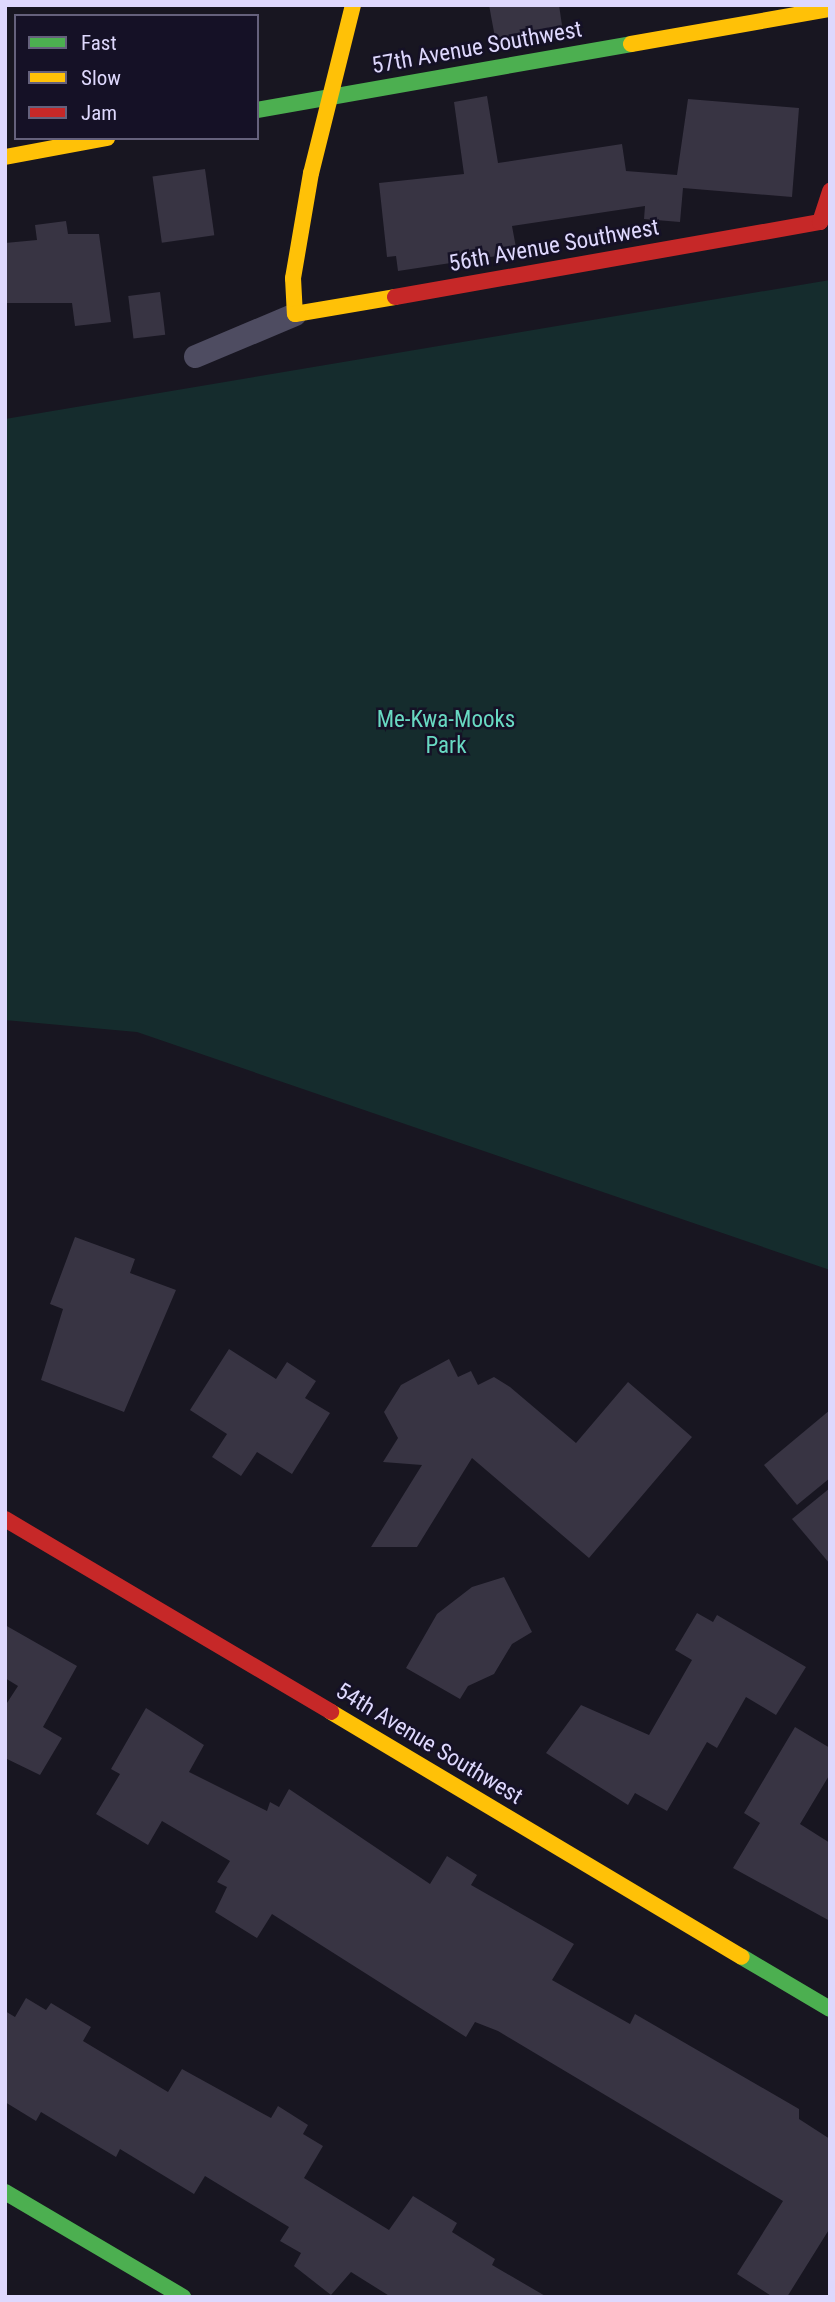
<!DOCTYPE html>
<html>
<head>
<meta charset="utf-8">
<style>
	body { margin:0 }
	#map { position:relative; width:835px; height:2302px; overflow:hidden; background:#181621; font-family:"Roboto Condensed",sans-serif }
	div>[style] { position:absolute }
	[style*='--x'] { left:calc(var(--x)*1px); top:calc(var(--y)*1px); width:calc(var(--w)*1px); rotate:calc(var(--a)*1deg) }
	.green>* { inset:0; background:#152c2d }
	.building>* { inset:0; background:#383443; transform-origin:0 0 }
	.lane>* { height:23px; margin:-11.5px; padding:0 11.5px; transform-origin:11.5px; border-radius:11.5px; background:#4e4c61 }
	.fast>* { height:16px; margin:-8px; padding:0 8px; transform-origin:8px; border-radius:8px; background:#4caf50 }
	.slow>* { height:16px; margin:-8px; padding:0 8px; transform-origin:8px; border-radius:8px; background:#ffc107 }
	.jam>* { height:16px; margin:-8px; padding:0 8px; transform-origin:8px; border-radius:8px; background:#c62828 }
	span { translate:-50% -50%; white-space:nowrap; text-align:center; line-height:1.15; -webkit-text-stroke:5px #151126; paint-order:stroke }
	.street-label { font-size:23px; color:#ded8fd }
	.park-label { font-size:23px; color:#68d9c2 }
	.frame { position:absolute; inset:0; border:7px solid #ded8fd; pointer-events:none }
	.legend { position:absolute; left:14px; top:14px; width:245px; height:126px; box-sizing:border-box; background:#151126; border:2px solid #65617c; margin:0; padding:9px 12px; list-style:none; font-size:21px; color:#ded8fd }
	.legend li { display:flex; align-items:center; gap:14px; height:35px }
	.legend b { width:35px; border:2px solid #65617c }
</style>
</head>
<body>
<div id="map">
	<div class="green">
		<div style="clip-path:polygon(830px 280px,830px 1270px,137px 1032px,5px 1020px,5px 419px)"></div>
	</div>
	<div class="building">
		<div style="clip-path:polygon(489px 5px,559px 5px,563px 32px,496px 43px)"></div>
		<div style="clip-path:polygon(487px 96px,498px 163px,622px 144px,626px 171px,677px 175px,688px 99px,799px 108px,792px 197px,683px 188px,680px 222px,644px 219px,645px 206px,512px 226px,517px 253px,398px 271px,396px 256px,387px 257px,379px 183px,464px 174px,454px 102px)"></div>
		<div style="left:205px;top:169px;width:67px;height:53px;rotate:82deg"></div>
		<div style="clip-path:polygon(66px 221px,68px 234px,99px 234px,111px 322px,75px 326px,72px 303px,5px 303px,5px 243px,37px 240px,35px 225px)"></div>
		<div style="left:160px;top:292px;width:43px;height:32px;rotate:83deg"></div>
		<div style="clip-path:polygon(75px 1237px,135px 1259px,130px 1273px,176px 1290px,124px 1412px,41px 1380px,63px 1309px,50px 1304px)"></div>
		<div style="clip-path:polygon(229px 1349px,276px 1379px,287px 1362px,316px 1381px,305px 1398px,330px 1413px,292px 1474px,257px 1452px,241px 1476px,212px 1457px,227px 1434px,190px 1410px)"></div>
		<div style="clip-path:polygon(449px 1359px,458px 1377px,471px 1371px,478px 1385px,494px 1377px,510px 1387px,576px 1443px,628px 1382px,692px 1437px,589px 1558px,472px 1458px,417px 1547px,371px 1547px,422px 1465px,383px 1462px,398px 1438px,384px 1412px,401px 1385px)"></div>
		<div style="clip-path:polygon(830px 1410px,830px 1478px,797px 1505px,764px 1465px)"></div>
		<div style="clip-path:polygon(830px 1488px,830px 1564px,792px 1519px)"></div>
		<div style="clip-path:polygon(504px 1577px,532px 1632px,512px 1644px,494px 1674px,468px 1686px,460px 1699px,406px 1668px,437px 1614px,472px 1587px)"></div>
		<div style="clip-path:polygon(697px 1613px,713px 1622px,717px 1615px,806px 1667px,776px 1715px,746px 1697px,717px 1748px,707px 1742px,667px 1811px,635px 1793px,628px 1805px,546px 1753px,581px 1705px,649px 1735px,692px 1660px,675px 1650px)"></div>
		<div style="clip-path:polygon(5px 1625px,77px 1666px,43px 1727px,62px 1738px,40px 1775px,5px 1758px,5px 1706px,18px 1686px,5px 1678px)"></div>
		<div style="clip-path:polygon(146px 1708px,204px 1745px,189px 1772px,267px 1811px,270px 1802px,279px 1807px,289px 1789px,430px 1884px,447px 1856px,477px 1875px,471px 1885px,574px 1944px,552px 1980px,630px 2024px,635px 2014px,799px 2109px,799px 2119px,830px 2139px,830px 2228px,787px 2297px,773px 2297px,737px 2274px,783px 2201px,498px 2031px,475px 2022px,466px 2037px,272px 1914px,257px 1938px,215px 1912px,227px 1887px,217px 1882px,230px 1861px,162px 1821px,148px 1845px,96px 1814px,120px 1774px,111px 1769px)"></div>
		<div style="clip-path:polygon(795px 1727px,830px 1748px,830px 1774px,800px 1824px,830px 1843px,830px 1921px,733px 1868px,760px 1823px,744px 1813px)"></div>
		<div style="clip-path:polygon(26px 1998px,46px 2010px,51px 2003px,91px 2027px,83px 2041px,168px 2092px,182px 2069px,271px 2118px,278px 2106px,308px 2125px,303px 2134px,323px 2146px,304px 2178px,389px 2230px,413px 2196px,457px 2223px,452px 2232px,495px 2259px,492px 2265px,547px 2297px,391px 2297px,351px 2272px,331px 2295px,294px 2266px,301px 2253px,280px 2241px,289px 2227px,205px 2176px,194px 2194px,120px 2149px,116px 2157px,41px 2112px,36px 2121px,5px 2102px,5px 2011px,15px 2017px)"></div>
	</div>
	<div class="lane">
		<div style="--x:195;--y:356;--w:108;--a:-22.8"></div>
	</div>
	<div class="fast">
		<div style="--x:257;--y:110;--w:380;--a:-10"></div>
		<div style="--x:742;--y:1957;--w:102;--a:30.6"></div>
		<div style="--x:5;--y:2192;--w:207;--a:30.5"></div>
	</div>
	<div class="slow">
		<div style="--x:353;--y:5;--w:173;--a:104"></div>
		<div style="--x:311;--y:173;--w:107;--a:99.7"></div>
		<div style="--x:293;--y:278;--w:36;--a:87"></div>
		<div style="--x:295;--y:314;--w:101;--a:-9.6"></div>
		<div style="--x:631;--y:44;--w:202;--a:-10"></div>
		<div style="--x:5;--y:157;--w:104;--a:-10.6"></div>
		<div style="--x:331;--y:1712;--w:478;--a:30.8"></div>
	</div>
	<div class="jam">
		<div style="--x:395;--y:297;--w:432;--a:-10"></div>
		<div style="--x:820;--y:222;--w:33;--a:-72"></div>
		<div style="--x:5;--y:1519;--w:379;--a:30.6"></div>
	</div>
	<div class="street-label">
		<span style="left:477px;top:48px;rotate:-10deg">57th Avenue Southwest</span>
		<span style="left:554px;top:246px;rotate:-10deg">56th Avenue Southwest</span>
		<span style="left:429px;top:1744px;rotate:31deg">54th Avenue Southwest</span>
	</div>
	<div class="park-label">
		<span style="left:446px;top:733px">Me-Kwa-Mooks<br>Park</span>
	</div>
	<div class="frame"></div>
	<ul class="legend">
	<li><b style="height:9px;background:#4caf50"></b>Fast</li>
	<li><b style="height:9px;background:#ffc107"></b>Slow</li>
	<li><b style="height:9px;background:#c62828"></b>Jam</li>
	</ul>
</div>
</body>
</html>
